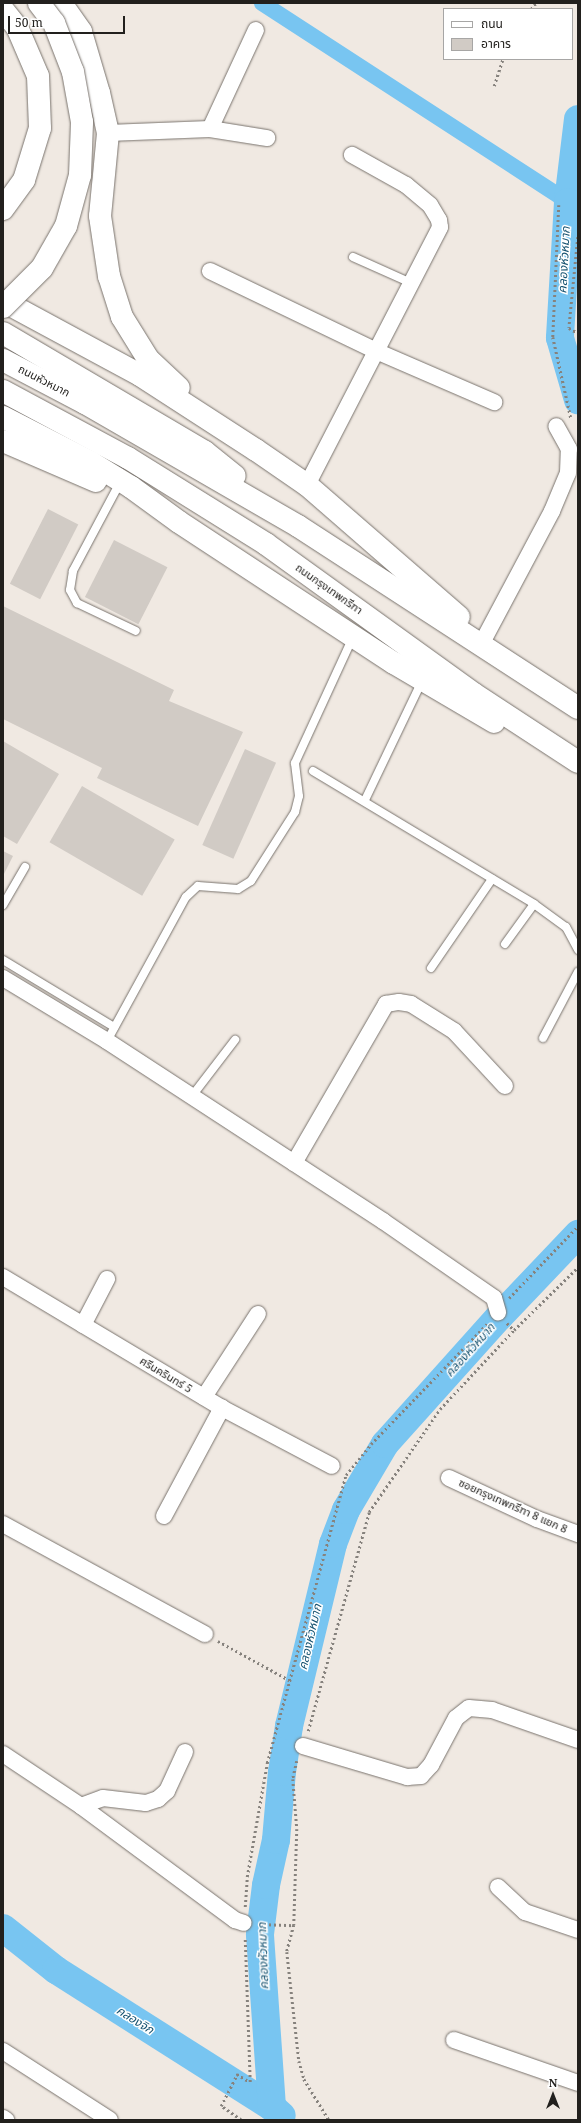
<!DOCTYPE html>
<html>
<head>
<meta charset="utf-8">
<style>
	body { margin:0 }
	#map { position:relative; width:581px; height:2123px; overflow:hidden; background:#f0e9e2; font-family:"Noto Serif","Noto Sans Thai",serif }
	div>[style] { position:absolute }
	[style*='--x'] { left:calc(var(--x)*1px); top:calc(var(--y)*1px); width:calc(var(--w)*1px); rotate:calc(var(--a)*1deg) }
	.canal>* { height:16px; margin:-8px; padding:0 8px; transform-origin:8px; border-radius:8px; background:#78c5f1 }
	.river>* { height:28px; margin:-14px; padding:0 14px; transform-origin:14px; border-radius:14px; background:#78c5f1 }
	.building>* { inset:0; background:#d1cbc5; transform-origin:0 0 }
	.path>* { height:2.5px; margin-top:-1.25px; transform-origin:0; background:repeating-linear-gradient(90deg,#86827d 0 2px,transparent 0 5px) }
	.roads { filter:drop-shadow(0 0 1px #79736d) drop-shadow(0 0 1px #79736d) }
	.lane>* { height:8px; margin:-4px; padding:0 4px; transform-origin:4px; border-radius:4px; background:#fff }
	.street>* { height:16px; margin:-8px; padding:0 8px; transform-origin:8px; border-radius:8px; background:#fff }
	.primary>* { height:22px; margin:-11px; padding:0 11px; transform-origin:11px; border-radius:11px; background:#fff }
	.bridges { filter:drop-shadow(0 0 1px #79736d) drop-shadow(0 0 1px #79736d) }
	.primary-bridge>* { height:22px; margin:-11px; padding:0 11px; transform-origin:11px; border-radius:11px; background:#fff }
	span { translate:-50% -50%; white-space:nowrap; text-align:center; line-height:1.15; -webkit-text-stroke:3px #fff; paint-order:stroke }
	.street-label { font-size:11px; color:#22201d }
	.water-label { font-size:12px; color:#155270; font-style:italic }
	.frame { position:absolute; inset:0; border:4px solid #22201d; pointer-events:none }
	.legend { position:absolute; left:443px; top:8px; width:130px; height:52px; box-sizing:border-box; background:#fff; border:1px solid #a7a6a5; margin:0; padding:5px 7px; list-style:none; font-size:12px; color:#22201d }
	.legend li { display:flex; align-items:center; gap:8px; height:20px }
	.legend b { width:20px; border:1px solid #a7a6a5 }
	.north { position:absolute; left:533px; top:2075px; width:40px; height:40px; -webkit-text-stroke:3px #fff; paint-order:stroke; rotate:0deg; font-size:11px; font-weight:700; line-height:16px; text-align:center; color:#22201d }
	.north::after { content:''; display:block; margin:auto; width:14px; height:18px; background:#22201d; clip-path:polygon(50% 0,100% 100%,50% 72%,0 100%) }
	.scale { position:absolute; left:8px; top:16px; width:117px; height:18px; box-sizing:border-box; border:2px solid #22201d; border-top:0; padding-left:5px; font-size:12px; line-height:14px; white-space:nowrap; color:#22201d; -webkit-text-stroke:3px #fff; paint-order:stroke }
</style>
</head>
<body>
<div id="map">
	<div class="canal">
		<div style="--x:262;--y:3;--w:365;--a:33"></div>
	</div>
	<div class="river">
		<div style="--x:578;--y:119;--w:84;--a:96.9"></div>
		<div style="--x:568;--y:202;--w:136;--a:93.4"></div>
		<div style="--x:560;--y:338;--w:65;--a:73.8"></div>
		<div style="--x:3;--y:1928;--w:68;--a:38.4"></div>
		<div style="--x:56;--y:1970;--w:256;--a:32.4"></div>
		<div style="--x:272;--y:2107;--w:13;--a:42"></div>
		<div style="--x:272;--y:2107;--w:173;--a:-94"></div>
		<div style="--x:260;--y:1934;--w:49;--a:-83"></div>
		<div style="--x:266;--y:1885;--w:46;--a:-77.5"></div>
		<div style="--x:276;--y:1840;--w:68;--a:-85"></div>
		<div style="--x:282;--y:1772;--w:47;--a:-81.3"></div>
		<div style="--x:289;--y:1726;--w:187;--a:-76.4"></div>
		<div style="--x:333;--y:1544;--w:36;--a:-69"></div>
		<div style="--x:346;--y:1510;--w:77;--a:-59.4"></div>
		<div style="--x:385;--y:1444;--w:171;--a:-48.1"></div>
		<div style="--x:499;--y:1317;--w:115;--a:-46.4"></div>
	</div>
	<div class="building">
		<div style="left:48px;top:509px;width:34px;height:84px;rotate:27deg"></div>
		<div style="left:114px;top:540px;width:60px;height:64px;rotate:27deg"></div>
		<div style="clip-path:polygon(3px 606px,174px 690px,169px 701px,243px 732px,198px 826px,97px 778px,102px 768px,3px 719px)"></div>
		<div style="clip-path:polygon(3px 741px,59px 774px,17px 844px,3px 836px)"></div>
		<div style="left:245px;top:749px;width:34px;height:105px;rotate:24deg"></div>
		<div style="left:82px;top:786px;width:107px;height:65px;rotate:30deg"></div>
		<div style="clip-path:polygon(3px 851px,13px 856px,3px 876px)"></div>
	</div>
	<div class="path">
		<div style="--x:531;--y:9;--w:8;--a:-50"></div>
		<div style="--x:494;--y:86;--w:28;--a:-72"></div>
		<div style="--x:559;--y:205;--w:132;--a:92.6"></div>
		<div style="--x:553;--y:337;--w:83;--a:77.5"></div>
		<div style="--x:578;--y:237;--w:91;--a:95.6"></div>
		<div style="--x:569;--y:328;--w:10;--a:29"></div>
		<div style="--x:509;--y:1298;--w:100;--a:-46.2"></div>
		<div style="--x:507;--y:1323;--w:10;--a:45"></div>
		<div style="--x:218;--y:1641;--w:83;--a:28.7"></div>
		<div style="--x:308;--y:1731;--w:227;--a:-74.4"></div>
		<div style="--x:369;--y:1512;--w:125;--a:-55.4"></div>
		<div style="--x:440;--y:1409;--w:108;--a:-46.9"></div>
		<div style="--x:514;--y:1330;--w:90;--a:-44.5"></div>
		<div style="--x:297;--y:1761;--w:18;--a:103"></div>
		<div style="--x:293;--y:1779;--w:50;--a:85.4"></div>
		<div style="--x:297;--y:1829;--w:96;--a:91.8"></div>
		<div style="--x:294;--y:1925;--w:28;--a:105"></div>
		<div style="--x:287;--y:1952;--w:110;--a:83.7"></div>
		<div style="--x:299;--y:2061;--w:19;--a:74"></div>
		<div style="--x:304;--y:2079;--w:48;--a:58.6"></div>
		<div style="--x:245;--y:1907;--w:30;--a:-86"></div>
		<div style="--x:247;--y:1877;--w:116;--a:-80"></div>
		<div style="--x:267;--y:1763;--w:299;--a:-74.7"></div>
		<div style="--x:346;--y:1475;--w:40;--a:-51"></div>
		<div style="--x:371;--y:1444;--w:168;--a:-46"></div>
		<div style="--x:259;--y:1924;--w:35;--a:2"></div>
		<div style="--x:241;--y:2120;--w:24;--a:-145"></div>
		<div style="--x:221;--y:2106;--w:36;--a:-63"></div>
		<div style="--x:237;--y:2074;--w:15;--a:32"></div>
		<div style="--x:250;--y:2082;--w:144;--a:-92"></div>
	</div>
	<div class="roads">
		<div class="lane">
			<div style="--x:353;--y:257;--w:64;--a:24.1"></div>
			<div style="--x:116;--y:490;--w:92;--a:118"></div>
			<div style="--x:73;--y:571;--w:19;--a:99"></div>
			<div style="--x:70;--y:590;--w:15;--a:62"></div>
			<div style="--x:77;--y:603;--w:65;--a:25.4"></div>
			<div style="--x:313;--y:771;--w:258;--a:31"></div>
			<div style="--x:534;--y:904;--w:39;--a:36"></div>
			<div style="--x:566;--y:927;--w:26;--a:62"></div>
			<div style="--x:365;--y:800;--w:132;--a:-64.4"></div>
			<div style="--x:3;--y:905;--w:44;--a:-59.9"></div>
			<div style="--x:505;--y:944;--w:49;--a:-54.1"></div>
			<div style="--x:3;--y:960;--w:130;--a:31.1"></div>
			<div style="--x:431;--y:968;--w:108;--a:-55.6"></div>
			<div style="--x:543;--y:1038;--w:75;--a:-62.1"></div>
			<div style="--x:107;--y:1041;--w:164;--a:-61.3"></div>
			<div style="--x:186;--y:897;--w:16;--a:-43"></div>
			<div style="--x:198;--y:886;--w:40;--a:4.3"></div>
			<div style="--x:238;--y:889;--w:15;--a:-32"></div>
			<div style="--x:251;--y:881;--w:82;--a:-57.5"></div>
			<div style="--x:295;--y:812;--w:16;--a:-76"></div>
			<div style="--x:299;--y:796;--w:33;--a:-97"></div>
			<div style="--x:295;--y:763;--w:139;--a:-65.3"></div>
			<div style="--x:192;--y:1096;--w:71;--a:-52.5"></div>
		</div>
		<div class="street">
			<div style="--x:210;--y:129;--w:109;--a:-65.1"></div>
			<div style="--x:108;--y:133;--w:102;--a:-2.2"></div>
			<div style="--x:210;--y:129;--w:58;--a:9"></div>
			<div style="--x:210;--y:271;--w:184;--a:25.7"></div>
			<div style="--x:376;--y:351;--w:129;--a:23.4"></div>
			<div style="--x:307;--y:485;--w:290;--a:-62.7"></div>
			<div style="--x:440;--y:227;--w:7;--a:-98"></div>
			<div style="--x:439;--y:220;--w:17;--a:-121"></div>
			<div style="--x:430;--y:205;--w:31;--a:-140"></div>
			<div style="--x:406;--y:185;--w:62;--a:-150.9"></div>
			<div style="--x:484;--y:639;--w:145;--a:-62"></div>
			<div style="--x:552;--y:511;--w:41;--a:-67.2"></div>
			<div style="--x:568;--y:473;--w:24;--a:-88"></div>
			<div style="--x:569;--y:449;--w:26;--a:-119"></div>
			<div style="--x:3;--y:978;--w:122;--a:31.2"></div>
			<div style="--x:107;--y:1041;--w:330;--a:33.1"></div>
			<div style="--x:383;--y:1221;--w:135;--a:34.7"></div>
			<div style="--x:494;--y:1298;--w:15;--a:74"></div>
			<div style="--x:294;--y:1163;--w:184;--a:-59.9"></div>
			<div style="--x:386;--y:1004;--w:13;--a:-9"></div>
			<div style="--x:399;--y:1002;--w:12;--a:9"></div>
			<div style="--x:411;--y:1004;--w:51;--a:32.1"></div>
			<div style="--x:454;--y:1031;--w:75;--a:47.2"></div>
			<div style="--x:3;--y:1277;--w:255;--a:30.9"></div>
			<div style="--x:222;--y:1408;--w:124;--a:27.8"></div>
			<div style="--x:83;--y:1325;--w:52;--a:-62.4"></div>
			<div style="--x:204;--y:1397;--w:99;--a:-57"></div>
			<div style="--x:449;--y:1478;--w:97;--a:25"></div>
			<div style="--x:537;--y:1519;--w:44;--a:20.1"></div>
			<div style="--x:164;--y:1516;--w:123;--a:-61.8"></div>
			<div style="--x:3;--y:1524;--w:230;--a:28.6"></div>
			<div style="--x:303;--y:1746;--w:109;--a:16.6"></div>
			<div style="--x:407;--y:1777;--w:14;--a:-4"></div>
			<div style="--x:421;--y:1776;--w:15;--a:-48"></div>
			<div style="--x:431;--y:1765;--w:53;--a:-62"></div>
			<div style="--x:456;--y:1718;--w:16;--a:-38"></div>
			<div style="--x:469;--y:1708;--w:23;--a:5"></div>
			<div style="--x:492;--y:1710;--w:91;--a:19.2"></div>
			<div style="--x:3;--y:1754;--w:94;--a:33.7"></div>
			<div style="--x:81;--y:1806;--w:192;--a:36.5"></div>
			<div style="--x:235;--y:1920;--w:9;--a:18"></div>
			<div style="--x:81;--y:1806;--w:23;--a:-20"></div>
			<div style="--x:103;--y:1798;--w:43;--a:6.6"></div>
			<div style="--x:146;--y:1803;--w:13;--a:-18"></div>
			<div style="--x:158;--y:1799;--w:12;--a:-42"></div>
			<div style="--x:167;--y:1791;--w:43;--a:-65.2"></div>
			<div style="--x:498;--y:1887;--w:37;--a:43"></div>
			<div style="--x:525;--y:1912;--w:56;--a:18.8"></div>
			<div style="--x:454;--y:2040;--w:131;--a:19.1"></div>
			<div style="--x:3;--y:2051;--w:127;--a:32.8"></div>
			<div style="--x:3;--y:2118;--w:4;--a:34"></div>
		</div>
		<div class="primary">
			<div style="--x:61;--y:3;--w:35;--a:55"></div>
			<div style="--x:81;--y:32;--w:64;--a:73.6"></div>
			<div style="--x:99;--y:93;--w:41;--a:77.3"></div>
			<div style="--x:108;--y:133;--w:83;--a:95.5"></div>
			<div style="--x:100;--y:216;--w:61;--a:81.5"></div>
			<div style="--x:109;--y:276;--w:43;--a:72.4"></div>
			<div style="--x:122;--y:317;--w:49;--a:58.2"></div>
			<div style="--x:148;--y:359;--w:42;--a:43.1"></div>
			<div style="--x:3;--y:10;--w:22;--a:51"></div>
			<div style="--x:17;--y:27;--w:53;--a:66.8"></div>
			<div style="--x:38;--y:76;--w:52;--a:87.8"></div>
			<div style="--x:40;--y:128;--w:54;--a:107.1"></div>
			<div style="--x:24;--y:180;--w:36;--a:126"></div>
			<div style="--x:3;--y:301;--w:156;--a:28.4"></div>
			<div style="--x:140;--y:375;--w:138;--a:32.9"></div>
			<div style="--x:256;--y:450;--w:62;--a:34.5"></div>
			<div style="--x:307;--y:485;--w:201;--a:41"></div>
			<div style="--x:3;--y:333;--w:234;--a:30.5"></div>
			<div style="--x:205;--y:452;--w:38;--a:39"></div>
			<div style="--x:3;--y:360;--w:93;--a:27.7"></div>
			<div style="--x:85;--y:403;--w:246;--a:30"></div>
			<div style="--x:298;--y:526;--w:334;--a:33"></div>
			<div style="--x:3;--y:391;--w:142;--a:28.2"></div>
			<div style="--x:128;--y:458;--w:163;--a:31.9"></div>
			<div style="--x:266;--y:544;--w:256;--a:35.8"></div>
			<div style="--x:474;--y:694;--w:124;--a:33.2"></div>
			<div style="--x:3;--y:417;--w:100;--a:27.3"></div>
			<div style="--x:92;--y:463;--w:46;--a:31.6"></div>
			<div style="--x:131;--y:487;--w:59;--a:36.1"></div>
			<div style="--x:179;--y:522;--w:257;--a:33.3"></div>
			<div style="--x:394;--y:663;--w:116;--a:30.5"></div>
			<div style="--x:3;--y:441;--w:101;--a:23.3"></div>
		</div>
	</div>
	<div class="bridges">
		<div class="primary-bridge">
			<div style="--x:3;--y:307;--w:55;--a:-45"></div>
			<div style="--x:42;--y:268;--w:48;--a:-60.3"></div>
			<div style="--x:66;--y:226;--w:53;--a:-74.6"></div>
			<div style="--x:80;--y:175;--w:53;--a:-87.8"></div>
			<div style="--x:82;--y:122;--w:51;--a:-100.2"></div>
			<div style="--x:73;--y:72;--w:53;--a:-111.2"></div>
			<div style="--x:54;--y:23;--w:25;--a:-127"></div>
		</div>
	</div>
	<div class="street-label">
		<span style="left:44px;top:381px;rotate:27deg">ถนนหัวหมาก</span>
		<span style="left:329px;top:589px;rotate:35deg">ถนนกรุงเทพกรีฑา</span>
		<span style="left:166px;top:1375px;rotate:31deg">ศรีนครินทร์ 5</span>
		<span style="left:513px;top:1506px;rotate:24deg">ซอยกรุงเทพกรีฑา 8 แยก 8</span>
	</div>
	<div class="water-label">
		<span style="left:564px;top:260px;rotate:-87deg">คลองหัวหมาก</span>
		<span style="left:470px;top:1350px;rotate:-48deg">คลองหัวหมาก</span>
		<span style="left:310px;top:1637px;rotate:-77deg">คลองหัวหมาก</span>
		<span style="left:263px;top:1956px;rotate:-92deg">คลองหัวหมาก</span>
		<span style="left:135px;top:2020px;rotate:32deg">คลองจิก</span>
	</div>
	<div class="frame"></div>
	<ul class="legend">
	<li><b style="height:5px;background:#fff"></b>ถนน</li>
	<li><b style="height:11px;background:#d1cbc5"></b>อาคาร</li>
	</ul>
	<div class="north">N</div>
	<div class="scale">50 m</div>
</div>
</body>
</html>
